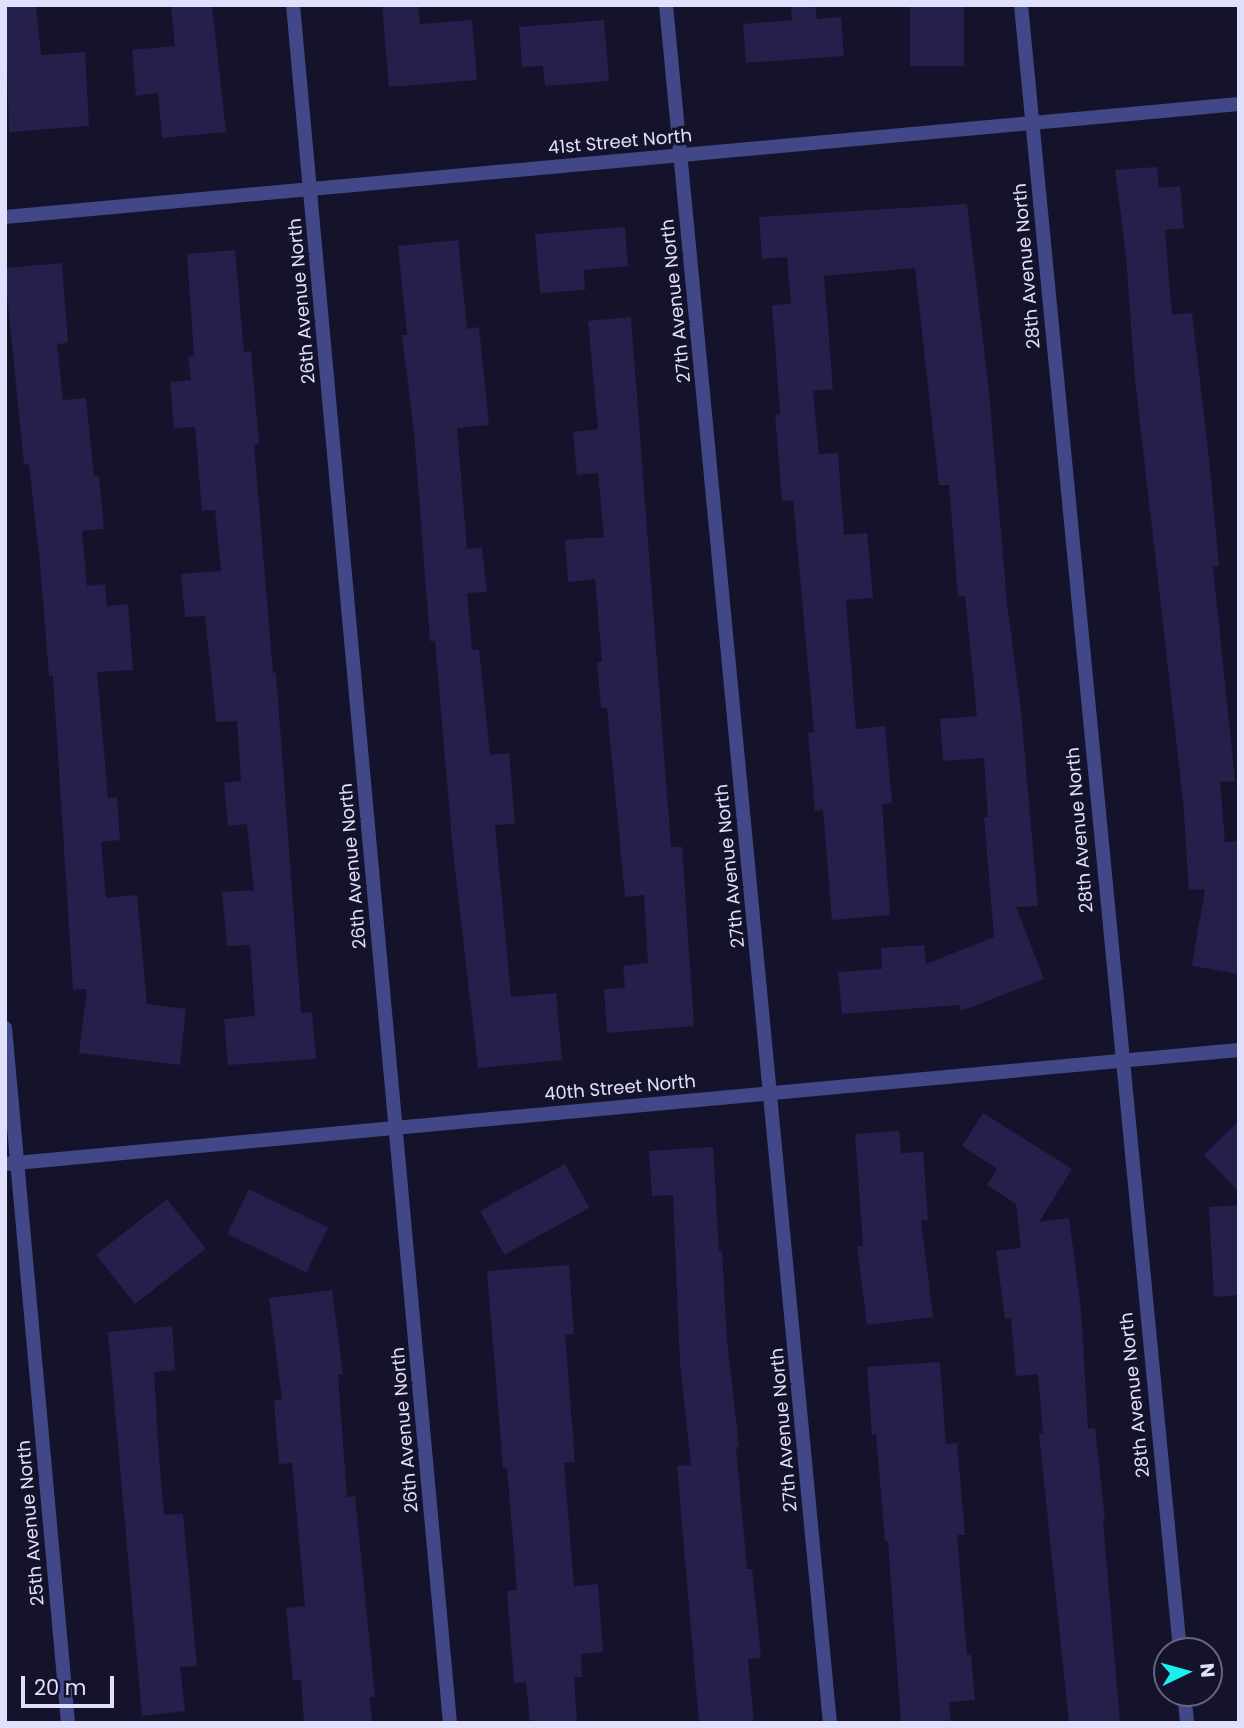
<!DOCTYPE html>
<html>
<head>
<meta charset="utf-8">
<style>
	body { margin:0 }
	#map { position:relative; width:1244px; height:1728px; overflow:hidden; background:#14132b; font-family:Poppins,sans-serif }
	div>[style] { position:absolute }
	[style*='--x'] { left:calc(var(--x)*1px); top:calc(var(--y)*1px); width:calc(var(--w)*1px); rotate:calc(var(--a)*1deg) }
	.building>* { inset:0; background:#24204b; transform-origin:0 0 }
	.street>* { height:14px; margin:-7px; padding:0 7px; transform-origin:7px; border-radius:7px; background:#414787 }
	span { translate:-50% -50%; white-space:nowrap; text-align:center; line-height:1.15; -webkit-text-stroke:6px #14132b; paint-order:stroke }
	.street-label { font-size:18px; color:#e0e0fd }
	.frame { position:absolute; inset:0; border:7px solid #e0e0fd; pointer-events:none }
	.north { position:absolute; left:1153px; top:1637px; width:70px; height:70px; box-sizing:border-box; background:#14132b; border:2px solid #66657f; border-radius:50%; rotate:85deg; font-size:19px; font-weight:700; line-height:28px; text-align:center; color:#e0e0fd }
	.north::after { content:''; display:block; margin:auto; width:24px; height:32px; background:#18f1ec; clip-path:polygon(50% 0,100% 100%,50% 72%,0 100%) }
	.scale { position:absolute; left:21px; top:1676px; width:93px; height:32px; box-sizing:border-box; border:4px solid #e0e0fd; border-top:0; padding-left:9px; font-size:21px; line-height:24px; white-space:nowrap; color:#e0e0fd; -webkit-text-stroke:5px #14132b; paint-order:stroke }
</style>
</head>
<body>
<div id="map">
	<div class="building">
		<div style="clip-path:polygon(5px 5px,36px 5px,41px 55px,85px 52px,89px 126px,9px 132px)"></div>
		<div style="clip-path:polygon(171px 5px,212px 5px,226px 132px,162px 138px,158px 93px,136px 96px,132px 50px,175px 46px)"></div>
		<div style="clip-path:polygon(382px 5px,418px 5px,420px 24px,472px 20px,477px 80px,389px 87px)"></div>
		<div style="clip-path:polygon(791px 5px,815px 5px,817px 19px,841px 17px,844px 56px,746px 63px,743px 24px,792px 20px)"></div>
		<div style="left:910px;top:5px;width:54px;height:61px"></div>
		<div style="clip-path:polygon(604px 20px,609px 81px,545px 86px,543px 66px,522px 67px,519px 27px)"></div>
		<div style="clip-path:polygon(1157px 167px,1159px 188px,1180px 186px,1184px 228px,1165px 230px,1172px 315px,1192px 313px,1209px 459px,1219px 566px,1213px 567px,1235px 781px,1220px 782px,1225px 842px,1239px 841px,1239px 974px,1192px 966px,1205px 889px,1189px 890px,1183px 800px,1135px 379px,1126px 255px,1115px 170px)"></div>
		<div style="clip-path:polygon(967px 204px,989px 392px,1007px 603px,1021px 712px,1038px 906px,1016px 907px,1044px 979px,961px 1011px,959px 1005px,842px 1014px,838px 972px,882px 969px,881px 948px,924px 945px,926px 964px,994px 937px,984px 817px,988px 817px,984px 758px,943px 761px,940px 719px,977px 716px,965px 596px,958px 596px,949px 485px,939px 485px,915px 268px,824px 276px,833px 389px,813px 391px,819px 454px,838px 453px,844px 535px,867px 533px,873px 598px,846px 600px,856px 729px,885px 726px,892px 803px,882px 804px,890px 915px,832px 920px,823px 810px,815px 811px,808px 733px,814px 732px,793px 500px,782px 501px,775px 414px,780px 414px,772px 305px,791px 304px,787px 257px,762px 259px,759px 217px)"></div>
		<div style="clip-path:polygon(625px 227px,628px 266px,584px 270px,585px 290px,540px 293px,535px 234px)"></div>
		<div style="clip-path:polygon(458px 240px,467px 329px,479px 327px,489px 425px,457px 428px,467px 549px,482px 547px,487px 592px,467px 593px,472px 650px,479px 650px,490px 755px,509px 753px,515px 824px,495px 825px,511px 997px,556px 993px,562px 1060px,478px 1068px,453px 852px,435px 641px,430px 641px,414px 432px,402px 335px,407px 335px,398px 246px)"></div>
		<div style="clip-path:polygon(235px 250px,244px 352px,251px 351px,259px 444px,254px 445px,273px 673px,276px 673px,301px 1013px,312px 1012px,316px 1059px,228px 1065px,224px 1019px,255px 1016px,250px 945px,227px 946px,222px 892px,254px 890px,247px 824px,228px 826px,224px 783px,241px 781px,237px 721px,216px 722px,205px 616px,185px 617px,181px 574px,221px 571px,215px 510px,202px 511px,195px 427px,174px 428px,170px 382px,191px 380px,188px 357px,194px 356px,187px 254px)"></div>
		<div style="clip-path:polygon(62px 263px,68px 343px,57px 344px,63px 400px,86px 398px,94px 477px,99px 476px,104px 529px,82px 531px,87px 586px,105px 584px,107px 606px,128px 604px,133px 670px,97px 672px,108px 798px,117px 797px,120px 840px,101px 842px,106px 898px,137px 895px,147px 1004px,186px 1009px,180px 1065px,79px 1053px,87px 989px,73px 990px,53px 676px,49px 676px,40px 563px,29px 464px,24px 465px,5px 275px,5px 268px)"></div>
		<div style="clip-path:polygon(631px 317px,671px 847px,682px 847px,694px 1026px,607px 1033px,604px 989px,625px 988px,623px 966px,648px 963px,644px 895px,625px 897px,607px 708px,601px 708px,597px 662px,602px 662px,595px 579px,568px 582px,565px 540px,604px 537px,598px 473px,577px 475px,573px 432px,598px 429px,588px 321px)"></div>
		<div style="clip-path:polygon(983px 1113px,1072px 1169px,1039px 1222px,1069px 1218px,1081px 1309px,1088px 1429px,1095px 1428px,1105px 1521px,1103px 1521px,1120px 1723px,1069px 1723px,1039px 1434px,1043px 1434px,1038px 1374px,1016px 1376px,1011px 1318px,1005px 1319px,996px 1251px,1021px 1248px,1016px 1204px,987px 1185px,997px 1169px,962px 1146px)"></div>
		<div style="clip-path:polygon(1239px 1121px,1239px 1192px,1204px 1155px)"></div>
		<div style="clip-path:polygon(899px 1131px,901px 1153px,923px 1152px,928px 1220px,921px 1221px,933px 1317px,867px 1325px,857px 1246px,863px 1246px,855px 1134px)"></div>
		<div style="clip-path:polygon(713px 1147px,719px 1251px,722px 1251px,727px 1340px,739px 1447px,736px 1447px,747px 1569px,752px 1569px,761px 1658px,748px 1659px,754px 1723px,699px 1723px,677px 1466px,691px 1465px,680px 1363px,673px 1195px,652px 1196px,649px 1151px)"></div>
		<div style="left:565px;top:1164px;width:50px;height:97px;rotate:61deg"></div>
		<div style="left:249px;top:1189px;width:88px;height:50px;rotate:26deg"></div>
		<div style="left:167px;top:1199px;width:63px;height:90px;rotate:52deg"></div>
		<div style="clip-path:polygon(1239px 1205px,1239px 1295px,1214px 1297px,1209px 1207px)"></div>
		<div style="clip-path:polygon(569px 1265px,574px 1334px,565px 1335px,575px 1462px,564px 1463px,574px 1586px,598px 1584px,603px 1652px,581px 1654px,582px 1677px,574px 1677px,577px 1723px,530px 1723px,526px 1682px,514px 1683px,507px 1591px,517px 1590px,507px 1468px,503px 1468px,487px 1271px)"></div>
		<div style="clip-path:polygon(332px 1290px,343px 1374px,338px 1375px,347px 1497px,355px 1496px,375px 1697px,370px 1697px,372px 1723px,304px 1723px,301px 1680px,293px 1680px,286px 1608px,305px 1606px,292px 1463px,279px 1464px,274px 1400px,282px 1400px,269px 1298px)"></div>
		<div style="clip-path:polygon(172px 1326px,175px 1370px,154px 1372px,159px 1457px,164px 1515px,183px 1514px,197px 1666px,180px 1667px,185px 1711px,142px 1716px,108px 1332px)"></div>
		<div style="clip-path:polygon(940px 1362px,946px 1444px,957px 1443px,965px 1535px,957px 1535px,967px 1655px,971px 1655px,975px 1700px,949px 1702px,951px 1723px,901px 1723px,888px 1541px,885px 1541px,876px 1434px,872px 1435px,867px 1367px)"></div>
	</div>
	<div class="street">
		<div style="--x:293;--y:5;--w:1725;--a:84.78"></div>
		<div style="--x:666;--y:5;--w:1726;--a:84.55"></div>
		<div style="--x:1021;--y:5;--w:1654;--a:84.48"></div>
		<div style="--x:5;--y:217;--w:1239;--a:-5.23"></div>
		<div style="--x:5;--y:1028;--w:698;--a:84.82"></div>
		<div style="--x:5;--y:1164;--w:1239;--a:-5.28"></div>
		<div style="--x:1184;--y:1693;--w:30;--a:84"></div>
	</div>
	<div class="street-label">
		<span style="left:620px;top:142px;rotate:-5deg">41st Street North</span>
		<span style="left:1027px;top:266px;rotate:-95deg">28th Avenue North</span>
		<span style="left:302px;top:301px;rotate:-95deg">26th Avenue North</span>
		<span style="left:676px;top:301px;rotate:-96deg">27th Avenue North</span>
		<span style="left:1080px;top:830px;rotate:-95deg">28th Avenue North</span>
		<span style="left:353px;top:866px;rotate:-95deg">26th Avenue North</span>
		<span style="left:730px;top:866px;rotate:-96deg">27th Avenue North</span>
		<span style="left:620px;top:1088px;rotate:-5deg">40th Street North</span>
		<span style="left:1135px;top:1395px;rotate:-96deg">28th Avenue North</span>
		<span style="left:405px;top:1430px;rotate:-95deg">26th Avenue North</span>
		<span style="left:784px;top:1430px;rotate:-95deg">27th Avenue North</span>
		<span style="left:31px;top:1523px;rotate:-95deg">25th Avenue North</span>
	</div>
	<div class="frame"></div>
	<div class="north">N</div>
	<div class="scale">20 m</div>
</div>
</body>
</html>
